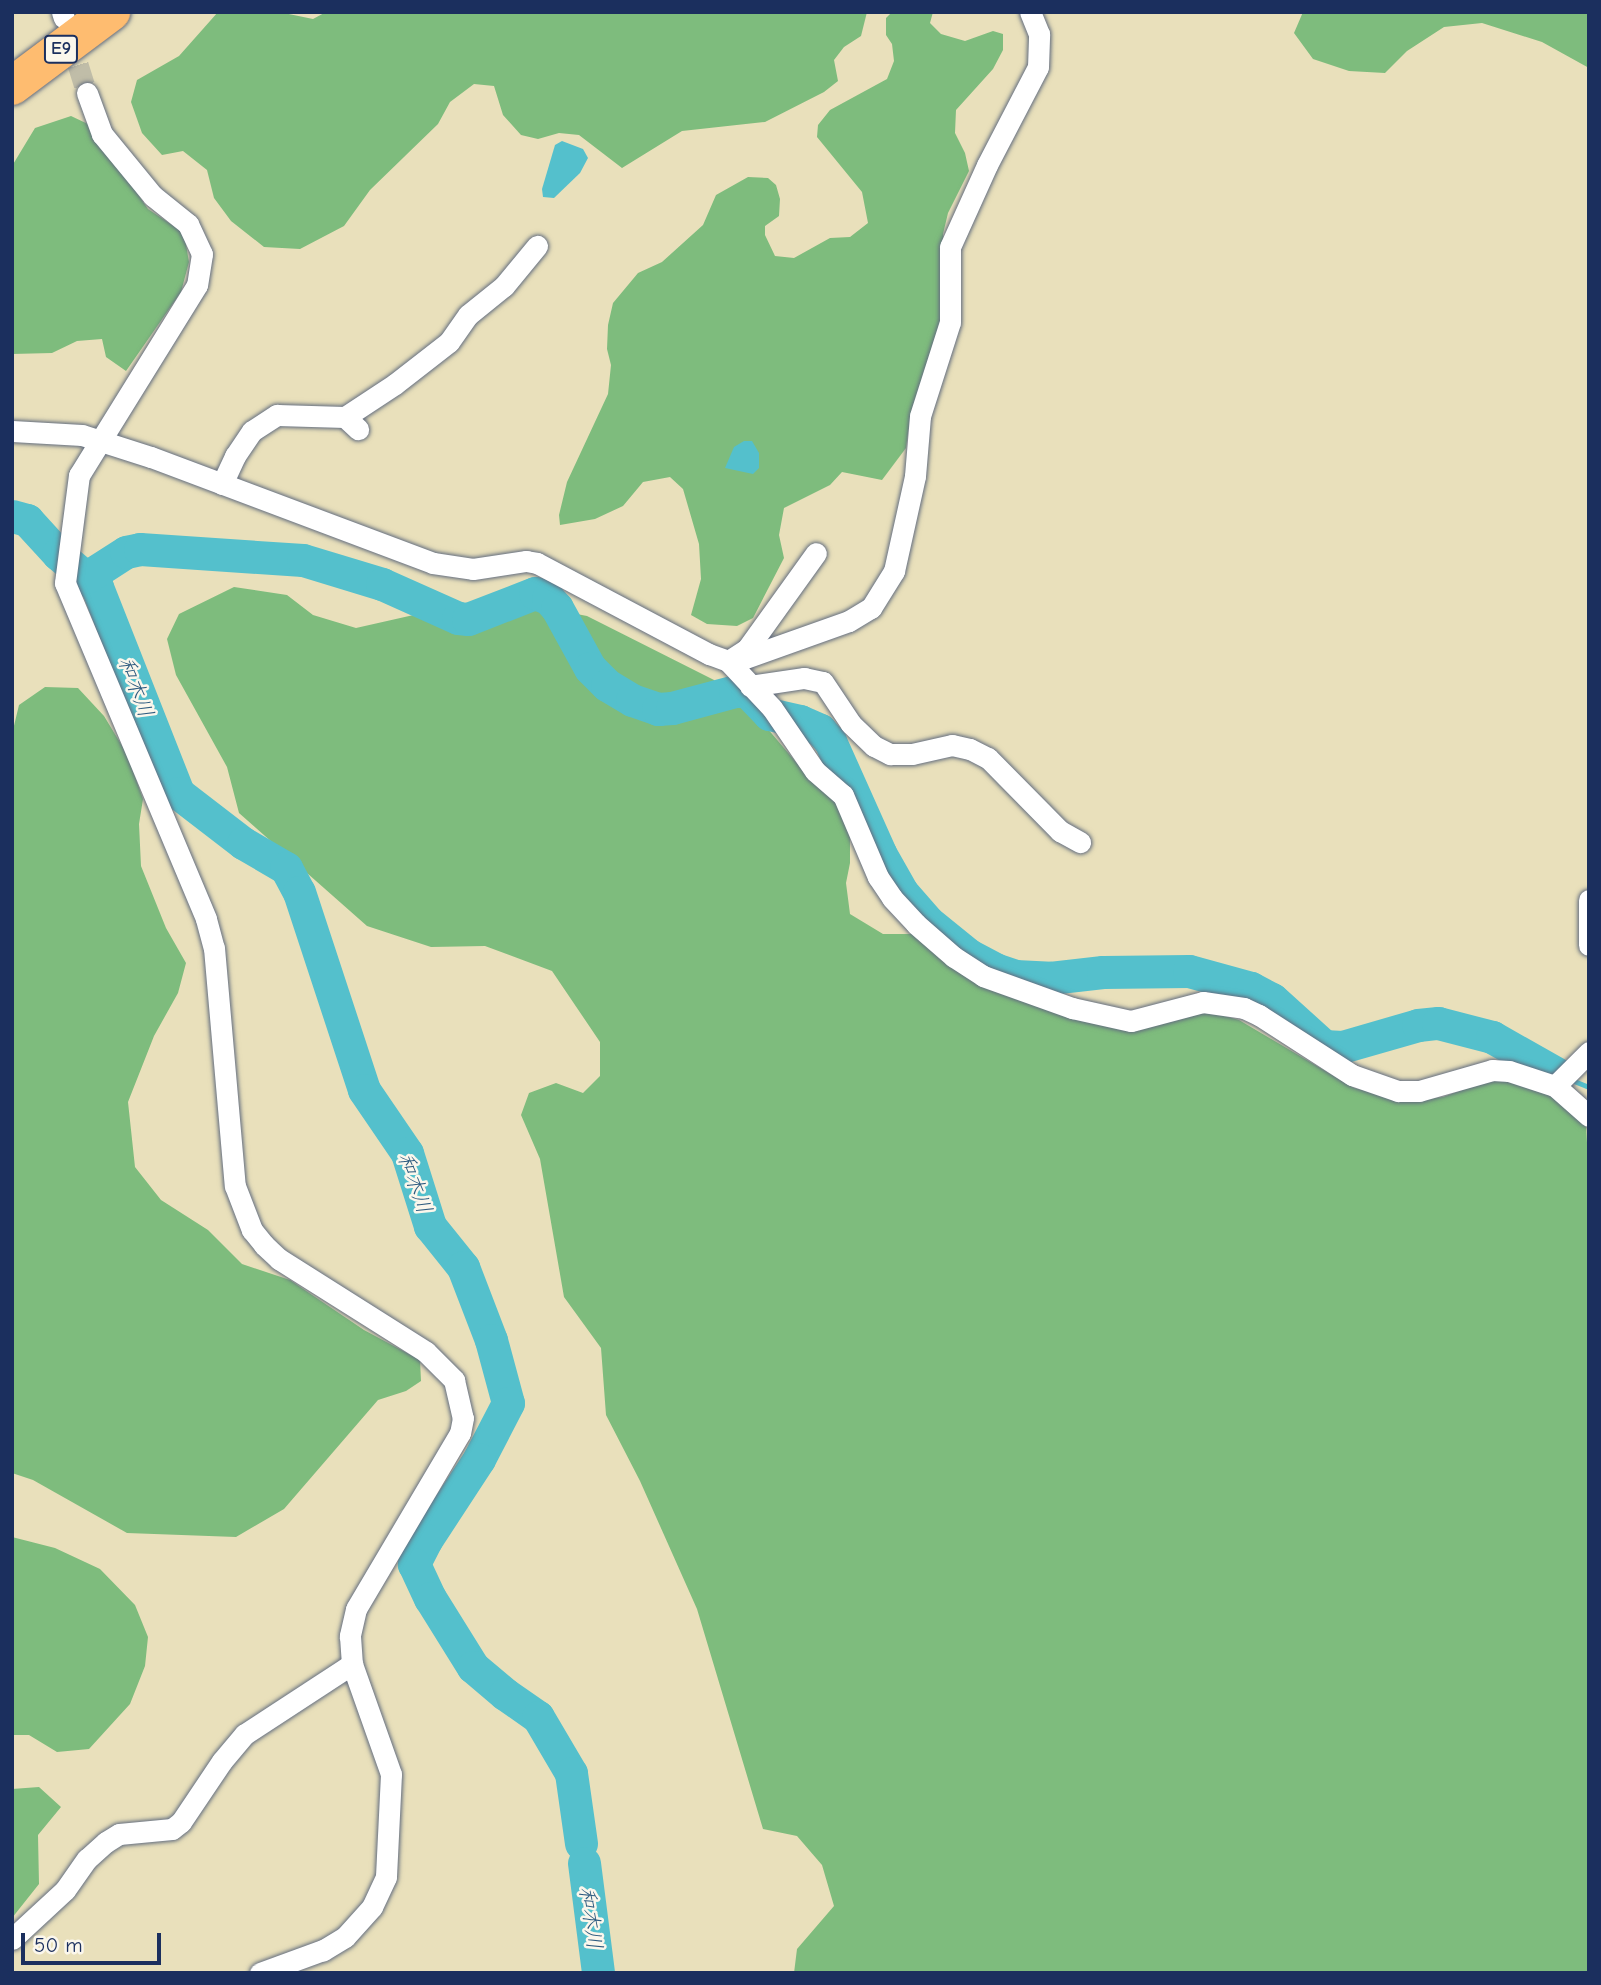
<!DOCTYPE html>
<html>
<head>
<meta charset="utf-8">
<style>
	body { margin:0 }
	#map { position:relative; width:1601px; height:1985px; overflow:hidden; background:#e9e0bb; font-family:"Comic Neue","Klee One",sans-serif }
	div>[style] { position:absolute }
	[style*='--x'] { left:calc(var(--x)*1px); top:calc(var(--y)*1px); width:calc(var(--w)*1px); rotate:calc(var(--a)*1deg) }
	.forest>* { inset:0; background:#7ebc7d }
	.water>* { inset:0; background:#54c0cc }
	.stream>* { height:5px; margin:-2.5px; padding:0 2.5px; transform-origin:2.5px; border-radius:2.5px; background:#54c0cc }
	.river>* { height:33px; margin:-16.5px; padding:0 16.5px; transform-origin:16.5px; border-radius:16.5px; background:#54c0cc }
	.street-tunnel>* { height:21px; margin-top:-10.5px; transform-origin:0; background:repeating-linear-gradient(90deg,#c0bda8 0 21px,transparent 0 31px) }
	.roads { filter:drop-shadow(0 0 2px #636d7f) drop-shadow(0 0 2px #636d7f) }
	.street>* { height:21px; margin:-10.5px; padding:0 10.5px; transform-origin:10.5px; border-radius:10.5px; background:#fff }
	.highway>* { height:38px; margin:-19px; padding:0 19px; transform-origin:19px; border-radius:19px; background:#febc70 }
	span { translate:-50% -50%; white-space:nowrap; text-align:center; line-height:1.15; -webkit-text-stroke:5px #fbf7ec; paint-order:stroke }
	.shield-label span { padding:2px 5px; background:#fbf7ec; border:2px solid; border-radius:5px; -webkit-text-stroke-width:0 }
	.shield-label { font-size:18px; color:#1b2f5e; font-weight:700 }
	.water-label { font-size:21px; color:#2c5a7f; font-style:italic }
	.frame { position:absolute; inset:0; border:14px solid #1b2f5e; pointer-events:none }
	.scale { position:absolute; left:21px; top:1933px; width:140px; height:32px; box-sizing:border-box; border:4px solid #1b2f5e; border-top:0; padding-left:9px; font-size:21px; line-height:24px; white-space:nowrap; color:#1b2f5e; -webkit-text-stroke:5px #fbf7ec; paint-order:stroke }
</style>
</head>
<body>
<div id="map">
	<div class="forest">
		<div style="clip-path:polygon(218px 12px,279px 12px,313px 19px,326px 12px,867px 12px,861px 36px,844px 47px,834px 60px,838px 81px,824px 92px,765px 122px,682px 131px,622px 168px,579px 135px,559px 133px,538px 139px,521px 135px,503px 115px,494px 86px,474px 84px,450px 102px,438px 124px,370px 190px,344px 226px,300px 249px,264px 247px,231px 221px,214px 198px,207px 170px,183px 151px,162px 155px,142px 133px,131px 102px,137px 80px,179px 56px)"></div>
		<div style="clip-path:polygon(892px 12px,933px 12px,930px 23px,941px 34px,965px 41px,993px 31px,1003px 34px,1003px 50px,993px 69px,956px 110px,955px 133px,965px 153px,969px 171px,948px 213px,943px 234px,946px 254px,942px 315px,910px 419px,906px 448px,882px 480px,842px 472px,830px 485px,784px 508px,779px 535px,784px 558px,753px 618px,737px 626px,707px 624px,691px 615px,701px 579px,699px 544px,683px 489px,670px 477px,643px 482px,623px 506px,595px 519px,560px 525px,559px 515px,567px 482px,608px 394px,611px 365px,607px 349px,608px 325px,613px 303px,638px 273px,662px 262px,703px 225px,716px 195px,748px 177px,768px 178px,776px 185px,780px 199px,779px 216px,765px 226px,765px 235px,775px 256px,794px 258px,830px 238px,850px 237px,868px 223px,862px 192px,817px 137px,818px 125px,830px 110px,887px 79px,894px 61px,892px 44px,886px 35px,886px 18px)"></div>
		<div style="clip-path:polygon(1303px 12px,1589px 12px,1589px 68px,1542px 42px,1482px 23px,1444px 27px,1407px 51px,1385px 73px,1349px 71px,1313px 59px,1294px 33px)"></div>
		<div style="clip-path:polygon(71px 116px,90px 125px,148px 209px,184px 233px,189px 262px,181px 292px,126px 371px,106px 357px,102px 339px,77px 341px,52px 353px,12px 354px,12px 166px,35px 128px)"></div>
		<div style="clip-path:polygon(234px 587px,287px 595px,313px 615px,356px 628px,418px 614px,531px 605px,587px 616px,714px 680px,767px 728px,806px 774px,838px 804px,850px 833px,850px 863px,846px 883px,850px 914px,883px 934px,916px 934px,1050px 1011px,1207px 1011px,1239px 1020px,1354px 1088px,1412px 1101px,1443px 1097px,1489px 1080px,1516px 1081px,1555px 1097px,1586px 1122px,1589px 1184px,1589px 1973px,794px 1973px,797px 1949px,834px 1906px,822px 1865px,797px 1836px,763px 1829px,697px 1609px,640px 1481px,606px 1415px,601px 1348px,564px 1297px,540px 1159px,521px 1115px,529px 1093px,556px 1083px,583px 1093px,600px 1076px,600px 1042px,552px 971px,485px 946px,431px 947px,367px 926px,239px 813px,227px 767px,176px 675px,167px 639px,179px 614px)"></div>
		<div style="clip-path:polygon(45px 687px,78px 688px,104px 716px,127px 754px,143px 799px,139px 824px,141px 866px,166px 928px,186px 963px,178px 993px,154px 1036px,128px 1102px,135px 1167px,161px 1200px,208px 1230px,242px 1264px,290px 1280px,364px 1330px,420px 1360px,421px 1381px,406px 1391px,378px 1400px,284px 1509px,236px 1537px,127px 1533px,33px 1480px,12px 1473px,12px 734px,19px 705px)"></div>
		<div style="clip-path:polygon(12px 1537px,55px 1548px,100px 1569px,135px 1605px,148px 1637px,145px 1666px,130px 1704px,89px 1749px,57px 1752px,29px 1735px,12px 1735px)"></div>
		<div style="clip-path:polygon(39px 1787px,61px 1807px,38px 1835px,39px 1884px,12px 1918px,12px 1789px)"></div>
	</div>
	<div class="water">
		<div style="clip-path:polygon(562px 141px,583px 149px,588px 158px,580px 173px,554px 198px,543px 197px,542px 189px,555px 145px)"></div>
		<div style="clip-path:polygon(744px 441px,752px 441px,759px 453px,759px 468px,753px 474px,725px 468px,734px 447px)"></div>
	</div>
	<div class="stream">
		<div style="--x:1569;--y:1079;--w:22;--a:22"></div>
	</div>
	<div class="river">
		<div style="--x:12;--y:516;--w:16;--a:15"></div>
		<div style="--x:27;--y:520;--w:46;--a:47.6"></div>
		<div style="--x:58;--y:554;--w:51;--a:40.2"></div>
		<div style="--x:97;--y:587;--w:221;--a:68.5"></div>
		<div style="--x:178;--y:793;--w:82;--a:37.6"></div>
		<div style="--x:243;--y:843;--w:50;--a:30.2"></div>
		<div style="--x:286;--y:868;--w:27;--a:62"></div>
		<div style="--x:299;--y:892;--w:208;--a:71.8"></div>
		<div style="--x:364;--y:1090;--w:76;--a:55.7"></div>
		<div style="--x:407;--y:1153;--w:77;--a:72.5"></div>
		<div style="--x:430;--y:1226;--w:53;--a:51.2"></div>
		<div style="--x:463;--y:1267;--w:78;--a:69"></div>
		<div style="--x:491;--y:1340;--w:65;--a:74.9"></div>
		<div style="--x:508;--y:1403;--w:63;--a:117.4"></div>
		<div style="--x:479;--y:1459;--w:97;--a:123.2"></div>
		<div style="--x:426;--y:1540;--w:27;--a:117"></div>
		<div style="--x:414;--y:1564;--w:38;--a:65"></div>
		<div style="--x:430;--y:1598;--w:81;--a:58.1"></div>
		<div style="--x:473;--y:1667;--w:42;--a:40.2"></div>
		<div style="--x:505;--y:1694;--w:40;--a:34.9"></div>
		<div style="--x:538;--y:1717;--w:65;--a:59.5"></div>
		<div style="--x:571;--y:1773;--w:71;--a:81.9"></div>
		<div style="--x:87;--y:577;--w:46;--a:-32.7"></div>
		<div style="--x:126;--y:552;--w:14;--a:-12"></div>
		<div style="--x:140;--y:549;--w:163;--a:3.9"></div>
		<div style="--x:303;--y:560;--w:83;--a:16.9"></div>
		<div style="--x:382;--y:584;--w:83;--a:24.1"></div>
		<div style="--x:458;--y:618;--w:10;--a:6"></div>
		<div style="--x:468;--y:619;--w:72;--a:-21.2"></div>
		<div style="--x:535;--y:593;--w:14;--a:21"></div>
		<div style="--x:548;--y:598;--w:13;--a:48"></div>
		<div style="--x:557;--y:608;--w:68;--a:61.2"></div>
		<div style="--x:590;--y:668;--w:24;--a:45"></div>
		<div style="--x:607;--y:685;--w:29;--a:31"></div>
		<div style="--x:632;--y:700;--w:28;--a:19"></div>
		<div style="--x:658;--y:709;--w:14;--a:-4"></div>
		<div style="--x:672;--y:708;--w:65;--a:-15.1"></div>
		<div style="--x:735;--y:691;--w:12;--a:0"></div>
		<div style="--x:747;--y:691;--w:32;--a:46"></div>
		<div style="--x:769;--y:714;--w:32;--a:13"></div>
		<div style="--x:800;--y:721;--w:22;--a:24"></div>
		<div style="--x:820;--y:730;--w:15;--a:48"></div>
		<div style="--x:830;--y:741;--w:123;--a:65.9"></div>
		<div style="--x:880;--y:853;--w:45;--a:60.6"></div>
		<div style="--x:902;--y:892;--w:38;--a:49"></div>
		<div style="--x:927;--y:921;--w:54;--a:39"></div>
		<div style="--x:969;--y:955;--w:30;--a:28"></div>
		<div style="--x:995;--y:969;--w:21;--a:19"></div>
		<div style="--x:1015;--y:976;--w:35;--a:3"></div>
		<div style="--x:1050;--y:978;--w:53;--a:-6.5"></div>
		<div style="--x:1103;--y:972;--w:86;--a:-0.7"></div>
		<div style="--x:1189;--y:971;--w:64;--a:15.3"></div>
		<div style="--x:1251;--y:988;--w:24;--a:28"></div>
		<div style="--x:1272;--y:999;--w:70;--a:42.1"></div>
		<div style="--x:1324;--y:1046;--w:18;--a:3"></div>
		<div style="--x:1342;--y:1047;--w:79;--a:-16.1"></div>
		<div style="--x:1418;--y:1025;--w:20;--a:-6"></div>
		<div style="--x:1438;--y:1023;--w:56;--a:14.5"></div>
		<div style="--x:1492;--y:1037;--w:73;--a:29.4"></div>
		<div style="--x:584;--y:1863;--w:111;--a:82.7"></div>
	</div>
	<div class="street-tunnel">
		<div style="--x:69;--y:35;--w:61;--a:72.8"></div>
	</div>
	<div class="roads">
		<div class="street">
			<div style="--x:62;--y:12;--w:6;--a:72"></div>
			<div style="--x:87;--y:93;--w:44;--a:69.9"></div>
			<div style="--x:102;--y:134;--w:80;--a:50.6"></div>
			<div style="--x:153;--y:196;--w:45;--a:38.7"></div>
			<div style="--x:188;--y:224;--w:33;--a:65"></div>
			<div style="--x:202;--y:254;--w:31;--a:99"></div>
			<div style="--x:197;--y:285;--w:224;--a:121.8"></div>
			<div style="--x:79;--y:475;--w:109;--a:97.4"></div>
			<div style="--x:65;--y:583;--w:364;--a:67.2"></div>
			<div style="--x:206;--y:919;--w:30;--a:75"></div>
			<div style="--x:214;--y:948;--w:239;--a:85"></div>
			<div style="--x:235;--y:1186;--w:47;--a:68.9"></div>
			<div style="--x:252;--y:1230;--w:19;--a:51"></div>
			<div style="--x:264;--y:1245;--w:21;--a:43"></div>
			<div style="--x:279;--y:1259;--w:174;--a:32.3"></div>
			<div style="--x:426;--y:1352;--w:40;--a:45"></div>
			<div style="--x:454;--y:1380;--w:39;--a:77"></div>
			<div style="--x:463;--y:1418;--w:15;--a:101"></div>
			<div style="--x:460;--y:1433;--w:204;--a:120.6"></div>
			<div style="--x:356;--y:1609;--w:28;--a:103"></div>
			<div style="--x:350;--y:1636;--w:28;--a:86"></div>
			<div style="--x:352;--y:1664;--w:117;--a:70.5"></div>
			<div style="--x:391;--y:1774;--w:103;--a:92.8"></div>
			<div style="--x:386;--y:1877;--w:33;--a:115"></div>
			<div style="--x:372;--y:1907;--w:40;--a:132"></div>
			<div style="--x:345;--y:1937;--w:26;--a:149"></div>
			<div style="--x:323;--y:1950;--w:67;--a:159.9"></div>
			<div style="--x:345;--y:417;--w:60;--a:-33.4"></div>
			<div style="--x:395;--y:384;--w:68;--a:-37.9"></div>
			<div style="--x:449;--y:342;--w:33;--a:-55"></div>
			<div style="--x:468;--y:315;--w:46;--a:-38.9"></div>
			<div style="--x:504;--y:286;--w:52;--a:-50.5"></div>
			<div style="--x:12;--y:431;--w:70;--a:3.3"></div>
			<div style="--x:82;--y:435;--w:72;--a:17.7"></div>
			<div style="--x:151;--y:457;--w:301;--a:20.6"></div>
			<div style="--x:433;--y:563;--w:40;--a:8.5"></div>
			<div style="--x:473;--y:569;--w:54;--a:-8.6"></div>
			<div style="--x:526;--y:561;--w:11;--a:10"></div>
			<div style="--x:537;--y:563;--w:195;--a:27.9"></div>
			<div style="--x:709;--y:654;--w:20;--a:20"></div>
			<div style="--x:728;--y:661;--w:17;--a:-10"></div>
			<div style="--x:745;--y:658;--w:110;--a:-19.6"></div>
			<div style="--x:849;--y:621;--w:26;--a:-31"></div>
			<div style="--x:871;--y:608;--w:44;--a:-58.1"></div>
			<div style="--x:894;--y:571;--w:97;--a:-77.5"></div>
			<div style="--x:915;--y:476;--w:60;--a:-85.2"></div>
			<div style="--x:920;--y:416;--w:99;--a:-72.3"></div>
			<div style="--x:950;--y:322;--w:75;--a:-90"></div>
			<div style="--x:950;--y:247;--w:90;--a:-65.7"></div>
			<div style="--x:987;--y:165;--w:110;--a:-62.5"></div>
			<div style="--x:1038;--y:67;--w:33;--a:-88"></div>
			<div style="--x:1039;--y:34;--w:24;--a:-112"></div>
			<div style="--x:222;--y:484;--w:31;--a:-65"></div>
			<div style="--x:235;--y:456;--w:30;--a:-56"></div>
			<div style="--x:252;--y:431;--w:30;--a:-33"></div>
			<div style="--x:277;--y:415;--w:68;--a:1.7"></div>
			<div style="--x:345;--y:417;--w:18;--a:43"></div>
			<div style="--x:733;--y:658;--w:17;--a:-33"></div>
			<div style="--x:747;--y:649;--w:118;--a:-54.3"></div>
			<div style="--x:728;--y:661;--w:64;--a:46.9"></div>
			<div style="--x:772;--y:708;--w:76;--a:55.7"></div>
			<div style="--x:815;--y:771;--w:37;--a:41"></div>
			<div style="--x:843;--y:795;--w:89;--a:66.9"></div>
			<div style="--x:878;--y:877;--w:25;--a:56"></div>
			<div style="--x:892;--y:898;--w:35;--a:47"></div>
			<div style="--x:916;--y:924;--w:50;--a:41"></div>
			<div style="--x:954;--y:957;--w:35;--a:33"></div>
			<div style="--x:983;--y:976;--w:95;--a:19.8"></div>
			<div style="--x:1072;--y:1008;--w:60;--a:12.4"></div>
			<div style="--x:1131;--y:1021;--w:74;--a:-14.8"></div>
			<div style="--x:1203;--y:1002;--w:41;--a:8.3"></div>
			<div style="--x:1244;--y:1008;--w:17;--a:25"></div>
			<div style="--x:1259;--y:1015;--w:111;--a:32.8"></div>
			<div style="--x:1352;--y:1075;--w:49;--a:19.2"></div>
			<div style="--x:1398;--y:1091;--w:21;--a:0"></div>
			<div style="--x:1419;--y:1091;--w:76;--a:-16"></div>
			<div style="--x:1492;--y:1070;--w:17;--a:3"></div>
			<div style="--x:1509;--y:1071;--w:48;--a:18.1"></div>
			<div style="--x:1555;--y:1086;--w:45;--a:41.4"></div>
			<div style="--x:750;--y:686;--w:55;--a:-8.4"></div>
			<div style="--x:804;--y:678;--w:19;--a:12"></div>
			<div style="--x:823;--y:682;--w:50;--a:56.3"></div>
			<div style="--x:851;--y:724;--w:32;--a:44"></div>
			<div style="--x:874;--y:746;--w:18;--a:27"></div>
			<div style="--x:890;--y:754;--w:22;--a:0"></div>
			<div style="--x:912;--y:754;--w:41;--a:-12.7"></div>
			<div style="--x:952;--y:745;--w:18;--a:13"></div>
			<div style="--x:970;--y:749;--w:20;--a:27"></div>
			<div style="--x:988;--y:758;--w:103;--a:45.4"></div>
			<div style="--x:1060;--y:831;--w:23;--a:29"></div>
			<div style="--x:1589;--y:900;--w:45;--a:90"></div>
			<div style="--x:1555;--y:1086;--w:48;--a:-45"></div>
			<div style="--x:12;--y:1939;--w:72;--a:-42.8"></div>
			<div style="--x:65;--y:1890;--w:38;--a:-55"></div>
			<div style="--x:87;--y:1859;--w:25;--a:-42"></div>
			<div style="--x:106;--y:1842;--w:15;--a:-32"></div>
			<div style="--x:119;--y:1834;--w:53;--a:-5.4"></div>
			<div style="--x:172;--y:1829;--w:11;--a:-38"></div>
			<div style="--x:181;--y:1822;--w:73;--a:-56.1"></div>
			<div style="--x:222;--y:1761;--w:35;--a:-50"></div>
			<div style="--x:245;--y:1734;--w:128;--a:-33.2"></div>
		</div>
		<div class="highway">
			<div style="--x:12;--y:86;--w:124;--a:-36.8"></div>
		</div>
	</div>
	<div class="shield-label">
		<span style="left:61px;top:49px">E9</span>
	</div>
	<div class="water-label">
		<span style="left:136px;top:687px;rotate:69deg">和木川</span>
		<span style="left:415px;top:1183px;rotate:70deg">和木川</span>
		<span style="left:591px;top:1918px;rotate:82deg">和木川</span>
	</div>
	<div class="frame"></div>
	<div class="scale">50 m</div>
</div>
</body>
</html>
